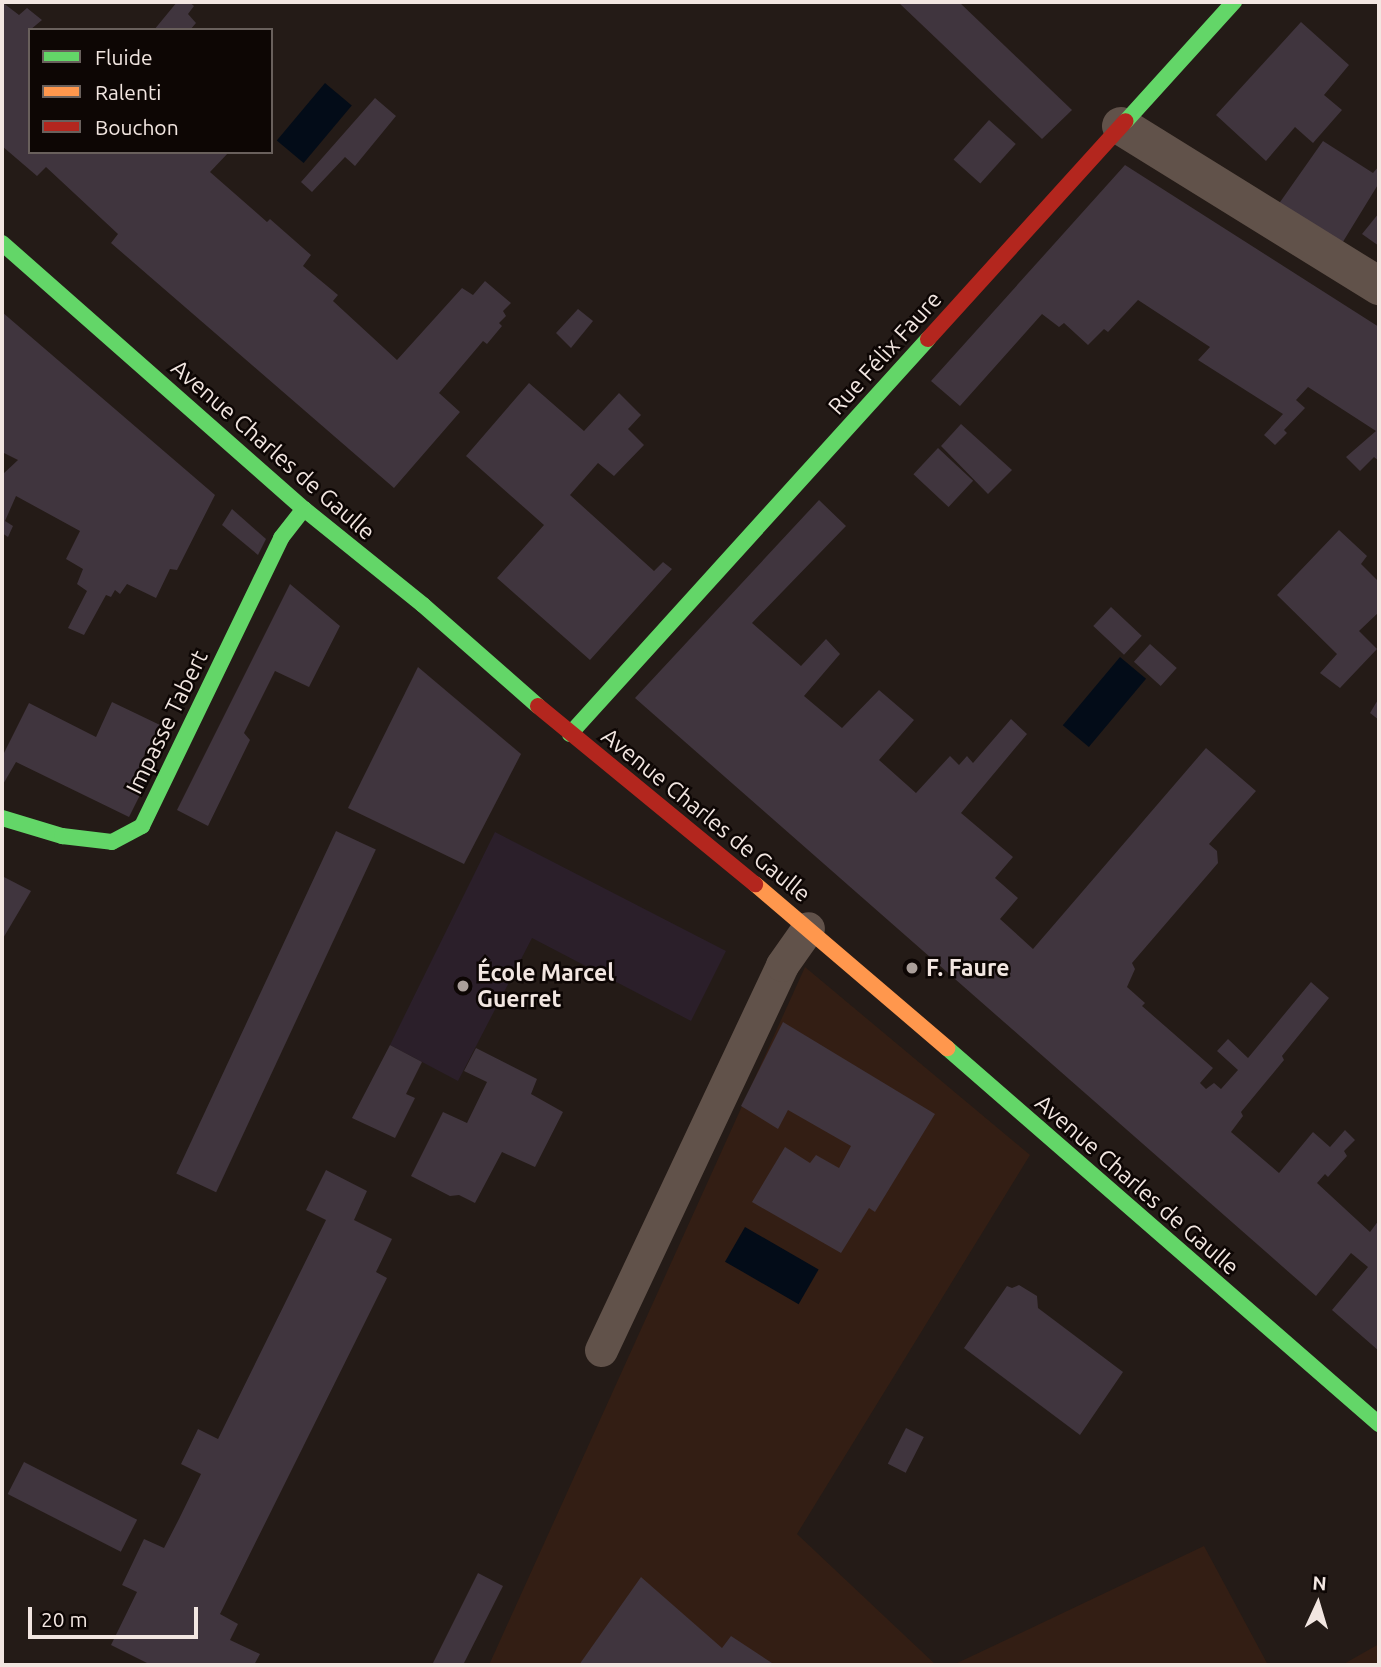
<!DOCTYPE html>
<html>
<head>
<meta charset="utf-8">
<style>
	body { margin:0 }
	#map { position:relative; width:1381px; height:1667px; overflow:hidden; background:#241b17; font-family:Ubuntu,sans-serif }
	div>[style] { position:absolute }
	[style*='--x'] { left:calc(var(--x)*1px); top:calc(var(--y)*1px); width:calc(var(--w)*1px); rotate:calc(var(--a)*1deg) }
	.built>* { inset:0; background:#331e14 }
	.education>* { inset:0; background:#2b1f2a }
	.water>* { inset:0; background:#030c18; transform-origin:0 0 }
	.building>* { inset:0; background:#40353e; transform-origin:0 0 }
	.lane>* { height:33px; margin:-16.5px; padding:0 16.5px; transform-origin:16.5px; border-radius:16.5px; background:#61524a }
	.street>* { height:38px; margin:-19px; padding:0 19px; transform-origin:19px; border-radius:19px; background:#61524a }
	.fast>* { height:16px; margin:-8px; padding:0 8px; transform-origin:8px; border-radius:8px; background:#63d668 }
	.slow>* { height:16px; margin:-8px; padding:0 8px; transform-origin:8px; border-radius:8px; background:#ff974d }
	.jam>* { height:16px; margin:-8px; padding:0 8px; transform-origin:8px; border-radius:8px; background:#b3261e }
	.dots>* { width:19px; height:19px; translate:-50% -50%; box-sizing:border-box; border:4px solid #0d0604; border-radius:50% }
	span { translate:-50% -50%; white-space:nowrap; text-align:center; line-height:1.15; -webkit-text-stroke:5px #0d0604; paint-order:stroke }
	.street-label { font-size:23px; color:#f2e6e1 }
	.poi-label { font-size:23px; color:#f2e6e1; font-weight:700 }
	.left { translate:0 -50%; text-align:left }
	.frame { position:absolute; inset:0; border:4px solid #f2e6e1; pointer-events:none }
	.legend { position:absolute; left:28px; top:28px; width:245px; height:126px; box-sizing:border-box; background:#0d0604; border:2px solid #69605c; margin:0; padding:9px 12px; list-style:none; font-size:21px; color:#f2e6e1 }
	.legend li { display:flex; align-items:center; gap:14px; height:35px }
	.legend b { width:35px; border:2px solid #69605c }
	.north { position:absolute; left:1283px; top:1569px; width:70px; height:70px; -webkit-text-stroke:5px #0d0604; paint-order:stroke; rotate:4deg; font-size:19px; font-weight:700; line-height:28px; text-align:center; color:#f2e6e1 }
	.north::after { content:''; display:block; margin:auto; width:24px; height:32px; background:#f2e6e1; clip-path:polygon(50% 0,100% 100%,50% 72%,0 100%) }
	.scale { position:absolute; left:28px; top:1607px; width:170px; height:32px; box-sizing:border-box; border:4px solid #f2e6e1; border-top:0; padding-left:9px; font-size:21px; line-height:24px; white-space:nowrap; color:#f2e6e1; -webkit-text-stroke:5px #0d0604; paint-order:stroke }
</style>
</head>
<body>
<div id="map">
	<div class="built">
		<div style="clip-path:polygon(805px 967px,1030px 1155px,797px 1534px,936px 1665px,489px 1665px)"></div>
		<div style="clip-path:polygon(1204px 1546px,1268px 1665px,953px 1665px)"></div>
		<div style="clip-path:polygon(1379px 1644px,1379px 1665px,1342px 1665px)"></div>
	</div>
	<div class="education">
		<div style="clip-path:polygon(495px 832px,726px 951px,691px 1021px,532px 938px,458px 1081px,390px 1045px)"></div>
	</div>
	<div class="water">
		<div style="left:325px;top:83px;width:35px;height:75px;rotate:40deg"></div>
		<div style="left:1120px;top:657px;width:34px;height:89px;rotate:40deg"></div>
		<div style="left:745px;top:1227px;width:85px;height:40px;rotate:30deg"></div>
	</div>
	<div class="building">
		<div style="clip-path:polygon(2px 2px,19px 15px,27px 8px,42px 20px,30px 30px,30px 152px,229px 152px,210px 172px,267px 222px,270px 219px,311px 255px,303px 266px,338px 295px,333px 301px,397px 360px,462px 288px,473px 295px,485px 281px,511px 303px,503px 311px,506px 316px,499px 323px,502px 326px,487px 344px,483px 341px,439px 393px,460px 412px,394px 488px,111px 243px,118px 234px,46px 167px,37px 176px,2px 146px)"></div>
		<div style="clip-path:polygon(177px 2px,189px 2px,194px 6px,188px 14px,196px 23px,190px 30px,154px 30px)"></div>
		<div style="clip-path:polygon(898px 2px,959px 2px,1072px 110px,1042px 139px)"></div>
		<div style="clip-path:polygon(1301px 22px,1349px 65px,1324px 95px,1342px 110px,1313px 143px,1295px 127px,1266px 161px,1216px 115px)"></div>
		<div style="clip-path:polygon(375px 98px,396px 116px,355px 166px,345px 157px,312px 192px,301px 182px)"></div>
		<div style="left:989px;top:120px;width:36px;height:53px;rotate:42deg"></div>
		<div style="clip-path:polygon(1323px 141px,1373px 173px,1379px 166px,1379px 183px,1341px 245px,1278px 205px)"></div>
		<div style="clip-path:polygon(1125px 165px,1379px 327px,1379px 461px,1374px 457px,1360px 471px,1346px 457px,1376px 431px,1308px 387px,1296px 400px,1305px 408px,1284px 430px,1287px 433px,1275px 445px,1264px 435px,1283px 414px,1198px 360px,1210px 347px,1138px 300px,1108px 332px,1104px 329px,1088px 345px,1064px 323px,1059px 327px,1042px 314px,960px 406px,931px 381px)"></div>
		<div style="clip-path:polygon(1379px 213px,1379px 246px,1362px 234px)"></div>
		<div style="clip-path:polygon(578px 309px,593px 321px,571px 348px,556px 333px)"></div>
		<div style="clip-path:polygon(2px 312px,215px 495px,177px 570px,170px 569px,156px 598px,127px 584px,120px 594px,115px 590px,111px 597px,106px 595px,84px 635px,68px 628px,87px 591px,77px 584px,83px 569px,66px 559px,80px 531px,16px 496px,5px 521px,13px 526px,8px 537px,2px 533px,2px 475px,18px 460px,2px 452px)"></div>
		<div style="clip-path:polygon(529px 383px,584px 431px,619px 393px,641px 415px,628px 429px,644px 445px,614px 476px,598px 463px,570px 495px,654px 571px,663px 562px,672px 569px,590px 660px,497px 578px,544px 525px,466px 456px)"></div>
		<div style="clip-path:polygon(961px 424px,1012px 470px,988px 494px,941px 446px)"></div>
		<div style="left:938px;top:448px;width:48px;height:36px;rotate:43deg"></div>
		<div style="clip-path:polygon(819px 500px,846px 526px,752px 623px,801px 666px,826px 639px,840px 654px,804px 696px,842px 728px,879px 690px,914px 720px,879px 760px,916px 793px,950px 756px,959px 765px,967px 756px,973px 763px,1011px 719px,1027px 734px,961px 813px,1013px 857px,995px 878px,1018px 898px,1000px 919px,1033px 949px,1206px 748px,1256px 791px,1209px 844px,1217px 851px,1218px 863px,1132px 963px,1135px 969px,1127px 987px,1145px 1003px,1142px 1006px,1213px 1068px,1200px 1083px,1206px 1089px,1214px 1083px,1221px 1089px,1238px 1070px,1217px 1051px,1228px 1039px,1248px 1058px,1311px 982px,1329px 998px,1282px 1056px,1284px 1060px,1241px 1112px,1243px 1116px,1231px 1132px,1279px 1173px,1313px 1132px,1330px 1147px,1345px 1130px,1355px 1140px,1344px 1151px,1347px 1156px,1328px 1177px,1325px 1174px,1317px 1183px,1370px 1232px,1379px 1220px,1379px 1351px,1332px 1310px,1368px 1267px,1351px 1253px,1316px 1296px,635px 698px)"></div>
		<div style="clip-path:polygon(232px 509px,266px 539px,258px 555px,222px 525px)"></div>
		<div style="clip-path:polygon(1339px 530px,1367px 556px,1361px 564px,1379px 582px,1379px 612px,1359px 631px,1377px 649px,1340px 688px,1320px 673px,1337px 654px,1277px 595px)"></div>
		<div style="clip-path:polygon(290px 584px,340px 626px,309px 687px,275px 671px,244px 733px,250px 740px,208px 826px,177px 810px)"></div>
		<div style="left:1111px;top:607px;width:42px;height:26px;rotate:43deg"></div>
		<div style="left:1150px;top:644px;width:36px;height:24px;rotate:42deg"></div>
		<div style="clip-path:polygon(418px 667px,521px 754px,464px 864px,348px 808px)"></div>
		<div style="clip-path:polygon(1379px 698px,1379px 720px,1370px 713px)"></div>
		<div style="clip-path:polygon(112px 702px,160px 725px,142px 760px,155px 765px,129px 817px,16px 762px,2px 786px,2px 757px,29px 703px,96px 737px)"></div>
		<div style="left:336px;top:831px;width:44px;height:378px;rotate:25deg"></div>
		<div style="clip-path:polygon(2px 876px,31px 891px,2px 940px)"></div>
		<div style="clip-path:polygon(783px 1022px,935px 1114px,875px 1212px,869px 1208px,841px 1253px,752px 1202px,785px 1147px,810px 1163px,816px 1155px,839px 1168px,851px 1146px,788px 1110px,778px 1129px,741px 1106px)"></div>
		<div style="clip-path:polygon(390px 1045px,422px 1062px,406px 1094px,415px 1098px,395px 1138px,352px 1118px)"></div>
		<div style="clip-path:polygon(476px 1048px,537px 1079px,531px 1094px,563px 1112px,535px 1167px,502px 1152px,475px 1203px,459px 1195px,450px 1196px,411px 1176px,443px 1112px,467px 1123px,487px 1082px,464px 1071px)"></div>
		<div style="clip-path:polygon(326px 1170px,367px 1191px,354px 1220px,392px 1239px,376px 1272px,387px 1278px,220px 1614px,238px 1624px,230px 1640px,260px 1654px,254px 1665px,151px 1665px,111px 1645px,137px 1592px,122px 1585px,144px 1539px,164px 1548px,179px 1519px,201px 1474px,181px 1464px,198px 1429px,218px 1439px,326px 1220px,306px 1210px)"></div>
		<div style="clip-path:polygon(1019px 1285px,1037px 1296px,1038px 1308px,1123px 1372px,1080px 1435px,964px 1348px,1007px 1286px,1012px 1288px)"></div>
		<div style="left:906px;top:1428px;width:20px;height:40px;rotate:27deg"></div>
		<div style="left:24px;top:1462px;width:127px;height:36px;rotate:27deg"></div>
		<div style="clip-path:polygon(478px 1573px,503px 1586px,463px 1665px,432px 1665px)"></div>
		<div style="clip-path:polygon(641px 1577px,722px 1648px,731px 1636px,775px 1665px,579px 1665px)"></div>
	</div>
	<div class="lane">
		<div style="--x:601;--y:1350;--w:425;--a:-64.8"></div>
		<div style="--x:782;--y:965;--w:45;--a:-54.9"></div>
	</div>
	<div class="street">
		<div style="--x:1121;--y:126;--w:304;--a:31.8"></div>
	</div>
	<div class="fast">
		<div style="--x:1126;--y:121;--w:161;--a:-47.8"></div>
		<div style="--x:2;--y:243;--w:402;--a:41.4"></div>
		<div style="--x:304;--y:509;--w:153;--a:38.9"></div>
		<div style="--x:423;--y:605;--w:153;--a:41.3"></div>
		<div style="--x:570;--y:734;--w:533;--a:-47.81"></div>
		<div style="--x:2;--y:818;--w:63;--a:16.7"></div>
		<div style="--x:62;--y:836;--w:50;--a:6.8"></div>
		<div style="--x:112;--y:842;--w:34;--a:-28"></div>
		<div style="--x:142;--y:826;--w:320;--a:-64.2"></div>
		<div style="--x:281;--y:538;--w:37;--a:-52"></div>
		<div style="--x:947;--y:1048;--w:573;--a:41.04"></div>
	</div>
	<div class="slow">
		<div style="--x:755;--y:884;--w:253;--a:40.5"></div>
	</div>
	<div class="jam">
		<div style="--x:928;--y:339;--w:294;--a:-47.8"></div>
		<div style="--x:538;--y:706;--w:281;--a:39.4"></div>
	</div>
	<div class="dots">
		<div style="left:912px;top:968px;background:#aa9f9a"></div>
		<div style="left:463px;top:986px;background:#aa9f9a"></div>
	</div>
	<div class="street-label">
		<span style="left:885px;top:353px;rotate:-48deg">Rue Félix Faure</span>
		<span style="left:273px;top:450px;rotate:41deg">Avenue Charles de Gaulle</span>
		<span style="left:167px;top:722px;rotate:-64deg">Impasse Tabert</span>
		<span style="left:706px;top:815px;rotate:39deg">Avenue Charles de Gaulle</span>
		<span style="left:1137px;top:1185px;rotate:41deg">Avenue Charles de Gaulle</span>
	</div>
	<div class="poi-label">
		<span class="left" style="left:926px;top:968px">F. Faure</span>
		<span class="left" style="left:477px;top:986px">École Marcel<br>Guerret</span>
	</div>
	<div class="frame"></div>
	<ul class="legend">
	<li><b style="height:9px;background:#63d668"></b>Fluide</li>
	<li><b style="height:9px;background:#ff974d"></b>Ralenti</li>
	<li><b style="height:9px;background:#b3261e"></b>Bouchon</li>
	</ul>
	<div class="north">N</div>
	<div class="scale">20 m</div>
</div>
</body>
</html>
